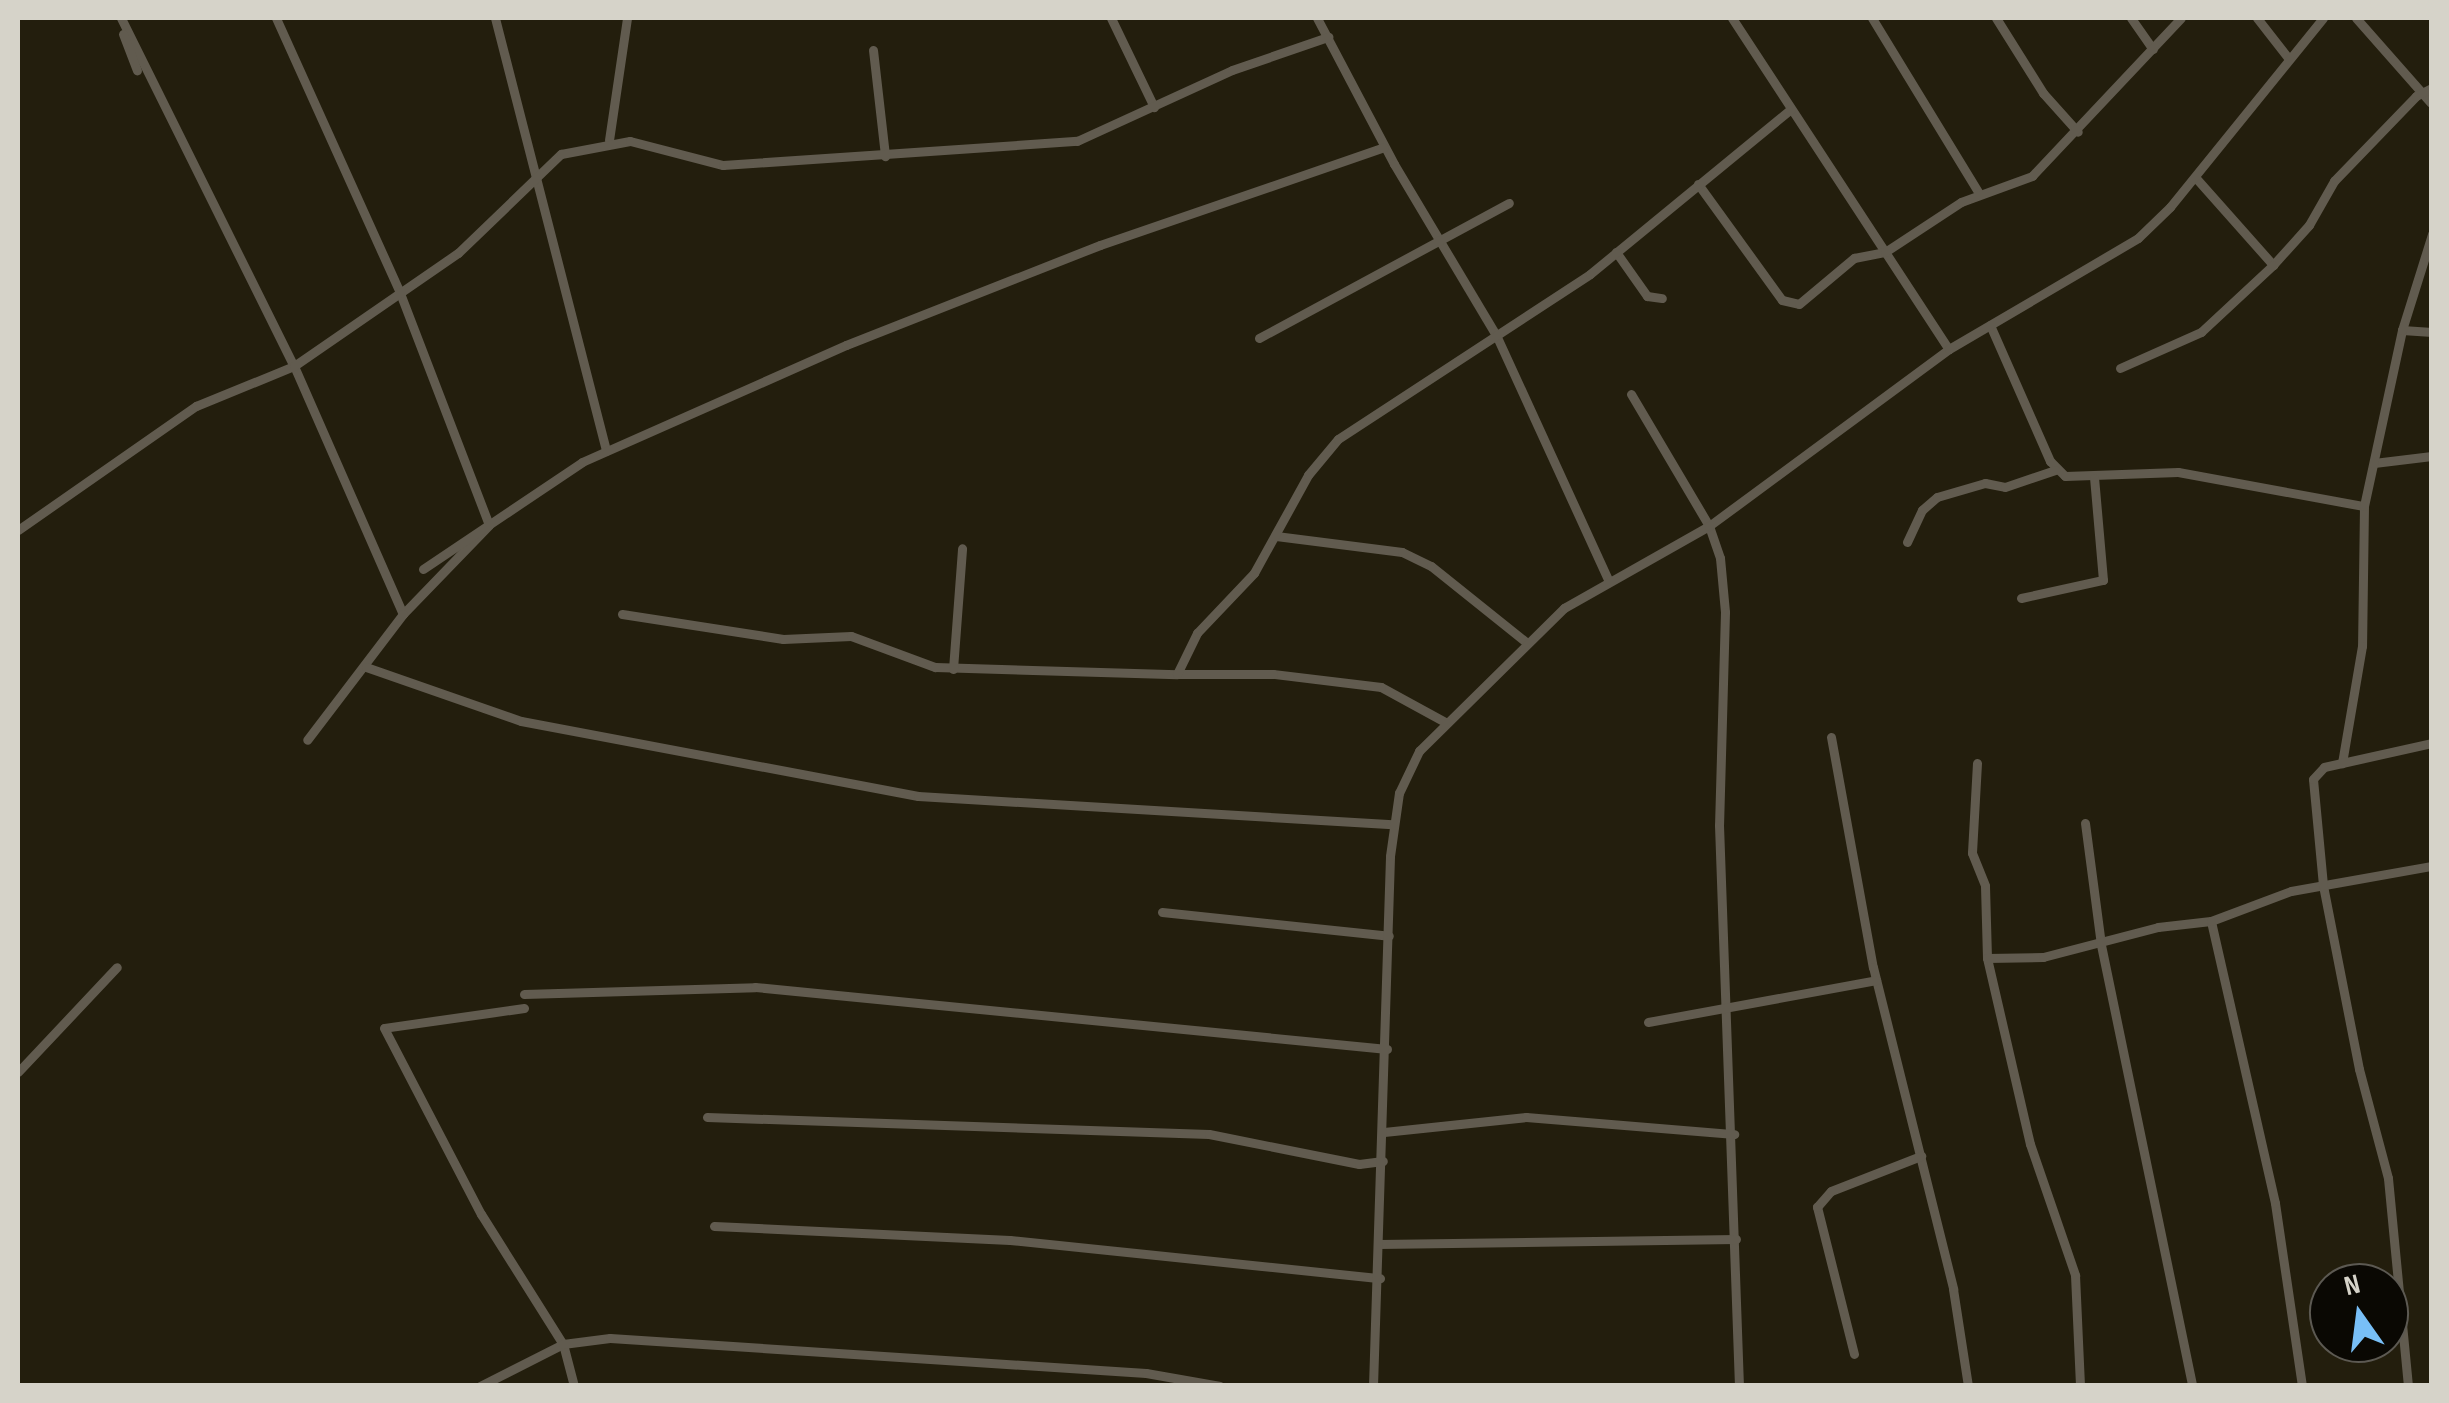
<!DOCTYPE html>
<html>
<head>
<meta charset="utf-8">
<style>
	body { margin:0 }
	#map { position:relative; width:2449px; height:1403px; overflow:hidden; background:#231e0d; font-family:"Sofia Sans Condensed",sans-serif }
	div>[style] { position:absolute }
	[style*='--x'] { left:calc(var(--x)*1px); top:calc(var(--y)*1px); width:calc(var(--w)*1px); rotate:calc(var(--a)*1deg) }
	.minor>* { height:9px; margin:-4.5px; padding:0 4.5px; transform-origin:4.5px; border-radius:4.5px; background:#615b4f }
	span { translate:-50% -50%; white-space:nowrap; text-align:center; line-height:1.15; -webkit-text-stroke:10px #0a0803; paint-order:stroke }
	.frame { position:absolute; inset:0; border:20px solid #d6d3c9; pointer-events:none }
	.north { position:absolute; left:2309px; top:1263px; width:100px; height:100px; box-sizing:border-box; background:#0a0803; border:2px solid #5c5952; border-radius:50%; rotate:346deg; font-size:28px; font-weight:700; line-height:40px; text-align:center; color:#d6d3c9 }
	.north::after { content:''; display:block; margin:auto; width:35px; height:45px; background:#78bff7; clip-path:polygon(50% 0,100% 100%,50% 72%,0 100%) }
</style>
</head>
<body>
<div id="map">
	<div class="minor">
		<div style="--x:121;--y:18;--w:389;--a:63.6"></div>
		<div style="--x:294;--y:366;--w:271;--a:66.3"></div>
		<div style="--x:276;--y:18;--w:302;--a:65.7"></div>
		<div style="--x:400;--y:293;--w:248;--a:69"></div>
		<div style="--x:489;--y:525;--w:124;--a:134"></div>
		<div style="--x:403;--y:614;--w:158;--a:127.3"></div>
		<div style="--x:495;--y:18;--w:447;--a:75.6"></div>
		<div style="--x:1111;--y:18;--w:99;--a:64.2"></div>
		<div style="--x:1317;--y:18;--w:165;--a:62.2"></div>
		<div style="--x:1394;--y:164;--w:201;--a:59.2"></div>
		<div style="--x:1497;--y:337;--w:266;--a:65.4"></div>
		<div style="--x:1732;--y:18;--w:396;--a:56.8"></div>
		<div style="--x:1872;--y:18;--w:205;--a:58.6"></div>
		<div style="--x:1996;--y:18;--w:89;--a:57.9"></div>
		<div style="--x:2043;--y:93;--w:52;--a:48.1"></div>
		<div style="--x:2131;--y:18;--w:38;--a:55"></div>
		<div style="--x:2257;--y:18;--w:52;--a:52"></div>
		<div style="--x:2356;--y:18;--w:113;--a:48.6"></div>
		<div style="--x:123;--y:34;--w:39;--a:69"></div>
		<div style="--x:873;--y:50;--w:107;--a:83.5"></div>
		<div style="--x:609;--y:140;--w:123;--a:-81.6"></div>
		<div style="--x:2195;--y:177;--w:118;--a:48.4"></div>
		<div style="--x:2273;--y:265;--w:54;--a:-48"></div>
		<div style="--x:2309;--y:225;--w:51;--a:-60.4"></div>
		<div style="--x:2334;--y:181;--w:118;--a:-46"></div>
		<div style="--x:2416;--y:96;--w:18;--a:-27"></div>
		<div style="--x:1698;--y:184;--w:143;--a:54.1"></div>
		<div style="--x:1782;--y:300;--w:17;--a:13"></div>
		<div style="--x:1799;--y:304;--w:72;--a:-39.9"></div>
		<div style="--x:1854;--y:258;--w:32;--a:-11"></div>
		<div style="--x:1885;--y:252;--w:91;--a:-33.3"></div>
		<div style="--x:1961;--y:202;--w:76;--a:-20.1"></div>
		<div style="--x:2032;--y:176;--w:217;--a:-46.7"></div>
		<div style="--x:1616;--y:252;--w:54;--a:54.8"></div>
		<div style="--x:1647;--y:296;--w:15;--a:8"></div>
		<div style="--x:1990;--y:325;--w:149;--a:66.2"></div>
		<div style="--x:2050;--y:461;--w:21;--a:45"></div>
		<div style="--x:2065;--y:476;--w:113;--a:-2"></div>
		<div style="--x:2178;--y:472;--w:189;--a:10.4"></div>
		<div style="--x:2364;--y:506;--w:140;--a:90.8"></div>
		<div style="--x:2362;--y:646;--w:119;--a:99.7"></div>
		<div style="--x:2402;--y:330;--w:30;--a:4"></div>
		<div style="--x:1259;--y:338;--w:284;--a:-28.4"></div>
		<div style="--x:2120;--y:368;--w:89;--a:-24"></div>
		<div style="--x:2201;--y:332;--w:98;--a:-42.9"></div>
		<div style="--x:1631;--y:394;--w:153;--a:59.4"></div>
		<div style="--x:1709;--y:526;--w:34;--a:71"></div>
		<div style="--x:1720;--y:558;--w:54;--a:84.7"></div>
		<div style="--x:1725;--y:612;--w:213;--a:91.6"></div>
		<div style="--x:1719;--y:825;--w:561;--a:87.96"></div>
		<div style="--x:2374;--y:463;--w:58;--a:-6.9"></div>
		<div style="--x:2364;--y:506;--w:180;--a:-77.8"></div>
		<div style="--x:2402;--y:330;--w:101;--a:-72.6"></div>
		<div style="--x:18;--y:530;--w:217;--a:-34.9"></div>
		<div style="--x:196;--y:406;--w:106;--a:-22.2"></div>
		<div style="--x:294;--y:366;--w:199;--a:-34.6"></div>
		<div style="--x:458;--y:253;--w:143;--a:-43.9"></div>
		<div style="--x:561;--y:154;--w:70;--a:-10.7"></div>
		<div style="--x:630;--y:141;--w:96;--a:14.5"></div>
		<div style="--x:723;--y:165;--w:355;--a:-3.9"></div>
		<div style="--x:1077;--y:141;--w:170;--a:-24.6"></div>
		<div style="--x:1232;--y:70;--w:102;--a:-19"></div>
		<div style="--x:1276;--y:536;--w:127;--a:7.2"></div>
		<div style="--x:1402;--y:552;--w:32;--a:26"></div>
		<div style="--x:1431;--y:566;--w:122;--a:38.7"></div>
		<div style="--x:1907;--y:542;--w:35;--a:-65"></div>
		<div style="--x:1922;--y:510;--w:20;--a:-41"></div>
		<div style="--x:1937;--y:497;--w:50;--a:-16.3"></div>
		<div style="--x:1985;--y:483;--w:20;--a:11"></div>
		<div style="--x:2005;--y:487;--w:53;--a:-18.8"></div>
		<div style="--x:423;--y:569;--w:192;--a:-33.9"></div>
		<div style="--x:582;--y:462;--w:289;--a:-23.9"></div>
		<div style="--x:846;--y:345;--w:273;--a:-21.5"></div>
		<div style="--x:1100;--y:245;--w:300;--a:-19"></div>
		<div style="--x:2021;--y:598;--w:84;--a:-12.4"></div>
		<div style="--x:2103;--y:580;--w:102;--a:-95"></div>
		<div style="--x:622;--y:614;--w:163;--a:8.8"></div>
		<div style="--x:783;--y:639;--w:68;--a:-2.5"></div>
		<div style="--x:851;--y:636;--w:90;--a:20.3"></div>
		<div style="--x:935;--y:667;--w:242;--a:1.7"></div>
		<div style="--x:366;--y:667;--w:164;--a:19.2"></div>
		<div style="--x:521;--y:721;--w:404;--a:10.7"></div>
		<div style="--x:918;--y:796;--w:475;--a:3.4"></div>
		<div style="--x:953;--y:669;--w:121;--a:-85.7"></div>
		<div style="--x:1445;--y:722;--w:73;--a:-151.3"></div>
		<div style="--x:1381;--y:687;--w:109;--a:-173.1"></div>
		<div style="--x:1273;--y:674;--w:96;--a:180"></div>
		<div style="--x:1177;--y:674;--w:46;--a:-64"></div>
		<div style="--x:1197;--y:633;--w:83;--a:-46.5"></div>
		<div style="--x:1254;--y:573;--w:112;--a:-61.1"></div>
		<div style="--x:1308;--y:475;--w:47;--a:-50.2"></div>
		<div style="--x:1338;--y:439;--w:301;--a:-33.2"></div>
		<div style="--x:1590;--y:274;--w:260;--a:-39.4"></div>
		<div style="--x:1831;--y:737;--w:234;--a:79.7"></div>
		<div style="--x:1873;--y:967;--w:332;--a:76"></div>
		<div style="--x:1953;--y:1289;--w:98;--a:81.2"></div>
		<div style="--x:1977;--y:763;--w:90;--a:93.2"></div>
		<div style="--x:1972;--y:853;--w:35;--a:68"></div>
		<div style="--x:1985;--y:886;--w:72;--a:88.4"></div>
		<div style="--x:1987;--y:958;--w:191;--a:77"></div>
		<div style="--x:2030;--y:1144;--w:139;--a:71"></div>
		<div style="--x:2075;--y:1275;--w:111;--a:87.4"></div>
		<div style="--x:2085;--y:823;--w:123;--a:82.5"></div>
		<div style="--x:2101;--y:945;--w:450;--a:78.3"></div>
		<div style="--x:1162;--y:912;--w:228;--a:6"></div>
		<div style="--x:1987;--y:958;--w:56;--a:-1"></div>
		<div style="--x:2043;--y:957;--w:119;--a:-14.6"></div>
		<div style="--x:2158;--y:927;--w:53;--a:-6.5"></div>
		<div style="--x:524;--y:994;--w:231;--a:-1.7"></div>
		<div style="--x:755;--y:987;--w:635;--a:5.6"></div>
		<div style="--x:524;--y:1008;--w:141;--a:171.9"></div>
		<div style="--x:384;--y:1028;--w:210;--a:62.5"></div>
		<div style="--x:481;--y:1214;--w:154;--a:57.8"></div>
		<div style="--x:563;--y:1344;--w:43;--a:75.3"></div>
		<div style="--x:1648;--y:1022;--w:232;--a:-10.4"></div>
		<div style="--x:18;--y:1072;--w:144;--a:-46.7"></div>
		<div style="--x:707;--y:1117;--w:502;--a:1.94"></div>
		<div style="--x:1209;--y:1134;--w:153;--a:11.3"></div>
		<div style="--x:1359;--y:1164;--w:24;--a:-7"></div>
		<div style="--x:1384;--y:1132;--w:143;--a:-6"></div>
		<div style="--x:1526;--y:1117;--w:209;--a:4.7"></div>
		<div style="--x:714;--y:1226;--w:296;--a:2.7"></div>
		<div style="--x:1010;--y:1240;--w:372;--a:5.9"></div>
		<div style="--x:1379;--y:1244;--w:357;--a:-0.8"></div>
		<div style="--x:1854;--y:1354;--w:152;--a:-104.1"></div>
		<div style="--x:1817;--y:1207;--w:21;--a:-49"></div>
		<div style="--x:1831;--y:1191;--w:97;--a:-21.3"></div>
		<div style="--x:480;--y:1386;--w:93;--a:-26.8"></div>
		<div style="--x:563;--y:1344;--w:47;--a:-7.3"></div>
		<div style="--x:610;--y:1338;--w:537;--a:3.74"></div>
		<div style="--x:1146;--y:1373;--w:75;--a:10"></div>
		<div style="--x:1373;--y:1386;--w:530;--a:-88.16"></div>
		<div style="--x:1390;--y:856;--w:64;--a:-81.9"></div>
		<div style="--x:1399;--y:793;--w:47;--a:-64.5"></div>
		<div style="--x:1419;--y:751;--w:204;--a:-44.6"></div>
		<div style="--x:1564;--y:608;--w:167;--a:-29.5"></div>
		<div style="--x:1709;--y:526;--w:298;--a:-36.4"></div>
		<div style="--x:1949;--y:349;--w:219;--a:-30.4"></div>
		<div style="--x:2138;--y:238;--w:45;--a:-44.1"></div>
		<div style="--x:2170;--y:207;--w:243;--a:-51"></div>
		<div style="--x:2302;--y:1386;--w:185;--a:-98.4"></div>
		<div style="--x:2275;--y:1203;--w:289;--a:-102.8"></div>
		<div style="--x:2211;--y:921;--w:85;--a:-20.6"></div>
		<div style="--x:2291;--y:891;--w:143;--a:-10.1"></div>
		<div style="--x:2408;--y:1386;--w:209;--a:-95.5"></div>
		<div style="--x:2388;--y:1178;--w:113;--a:-104.9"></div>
		<div style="--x:2359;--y:1069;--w:187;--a:-101.1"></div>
		<div style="--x:2323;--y:885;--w:106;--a:-95.4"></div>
		<div style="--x:2313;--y:779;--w:16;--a:-47"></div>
		<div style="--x:2324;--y:767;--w:111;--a:-12.5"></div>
	</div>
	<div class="frame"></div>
	<div class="north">N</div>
</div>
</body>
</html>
